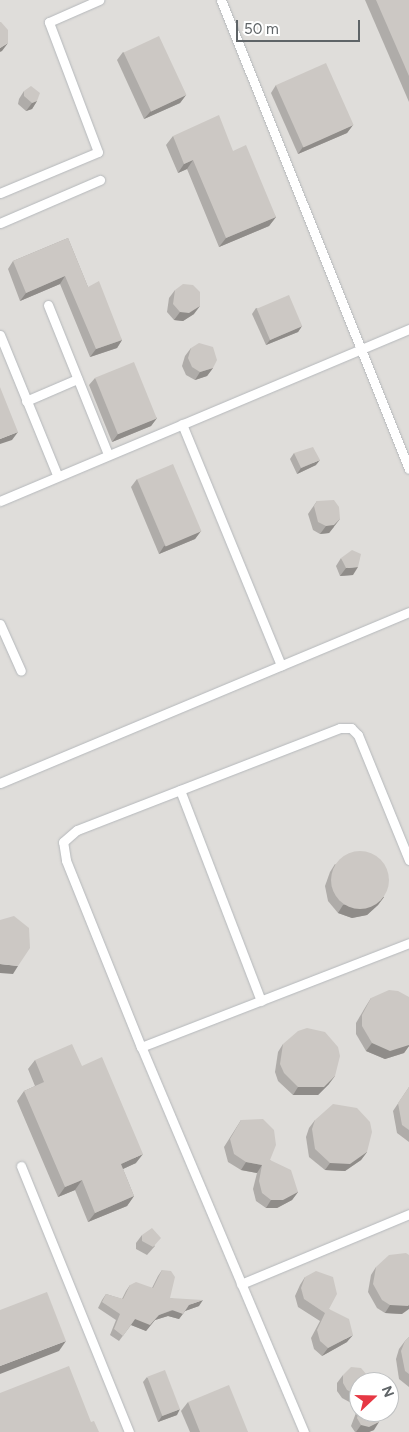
<!DOCTYPE html>
<html>
<head>
<meta charset="utf-8">
<style>
	body { margin:0 }
	#map { position:relative; width:409px; height:1432px; overflow:hidden; background:#f0ede8; font-family:Figtree,sans-serif }
	div>[style] { position:absolute }
	[style*='--x'] { left:calc(var(--x)*1px); top:calc(var(--y)*1px); width:calc(var(--w)*1px); rotate:calc(var(--a)*1deg) }
	.industrial>* { inset:0; background:#dfddda }
	.roads { filter:drop-shadow(0 0 1px #b5b8bb) drop-shadow(0 0 1px #b5b8bb) }
	.lane>* { height:9px; margin:-4.5px; padding:0 4.5px; transform-origin:4.5px; border-radius:4.5px; background:#fff }
	.wall>* { inset:0; background:#afaca9 }
	.shaded-wall>* { inset:0; background:#8f8c89 }
	.building>* { inset:0; background:#ccc8c4; transform-origin:0 0 }
	.round { border-radius:50% }
	span { translate:-50% -50%; white-space:nowrap; text-align:center; line-height:1.15; -webkit-text-stroke:4px #fff; paint-order:stroke }
	.north { position:absolute; left:349px; top:1372px; width:50px; height:50px; box-sizing:border-box; background:#fff; border:1px solid #bfc1c2; border-radius:50%; rotate:69deg; font-size:14px; font-weight:700; line-height:20px; text-align:center; color:#5f6467 }
	.north::after { content:''; display:block; margin:auto; width:18px; height:22px; background:#e63844; clip-path:polygon(50% 0,100% 100%,50% 72%,0 100%) }
	.scale { position:absolute; left:236px; top:20px; width:124px; height:22px; box-sizing:border-box; border:2px solid #5f6467; border-top:0; padding-left:6px; font-size:15px; line-height:18px; white-space:nowrap; color:#5f6467; -webkit-text-stroke:4px #fff; paint-order:stroke }
</style>
</head>
<body>
<div id="map">
	<div class="industrial">
		<div style="clip-path:polygon(evenodd,0 0,409px 0,409px 1432px,0 1432px,0 0,359px 1382px,389px 1382px,389px 1412px,359px 1412px,359px 1382px)"></div>
	</div>
	<div class="roads">
		<div class="lane">
			<div style="--x:221;--y:0;--w:505;--a:68.16"></div>
			<div style="--x:0;--y:193;--w:106;--a:-22.7"></div>
			<div style="--x:98;--y:152;--w:139;--a:-110.7"></div>
			<div style="--x:49;--y:22;--w:55;--a:-23.7"></div>
			<div style="--x:0;--y:223;--w:109;--a:-23.3"></div>
			<div style="--x:48;--y:305;--w:161;--a:68.1"></div>
			<div style="--x:0;--y:335;--w:151;--a:67.8"></div>
			<div style="--x:26;--y:401;--w:56;--a:-23.3"></div>
			<div style="--x:182;--y:424;--w:261;--a:67.7"></div>
			<div style="--x:0;--y:501;--w:444;--a:-22.8"></div>
			<div style="--x:0;--y:624;--w:51;--a:65.9"></div>
			<div style="--x:0;--y:783;--w:443;--a:-22.7"></div>
			<div style="--x:180;--y:790;--w:226;--a:69"></div>
			<div style="--x:141;--y:1047;--w:287;--a:-21.2"></div>
			<div style="--x:21;--y:1166;--w:287;--a:67.9"></div>
			<div style="--x:241;--y:1284;--w:182;--a:-22.6"></div>
			<div style="--x:304;--y:1432;--w:418;--a:-112.9"></div>
			<div style="--x:141;--y:1047;--w:201;--a:-111.9"></div>
			<div style="--x:66;--y:860;--w:18;--a:-99"></div>
			<div style="--x:63;--y:842;--w:18;--a:-41"></div>
			<div style="--x:77;--y:830;--w:282;--a:-21.2"></div>
			<div style="--x:340;--y:728;--w:11;--a:0"></div>
			<div style="--x:351;--y:728;--w:10;--a:45"></div>
			<div style="--x:358;--y:735;--w:135;--a:67.8"></div>
		</div>
	</div>
	<div class="wall">
		<div style="clip-path:polygon(365px 0,409px 0,409px 102px)"></div>
		<div style="clip-path:polygon(123px 52px,186px 95px,180px 103px,144px 119px,117px 60px)"></div>
		<div style="clip-path:polygon(276px 85px,353px 125px,347px 133px,298px 154px,271px 93px)"></div>
		<div style="clip-path:polygon(24px 91px,37px 101px,32px 109px,26px 111px,18px 104px,19px 99px)"></div>
		<div style="clip-path:polygon(173px 136px,233px 151px,276px 217px,269px 226px,219px 247px,187px 169px,178px 173px,166px 145px)"></div>
		<div style="clip-path:polygon(68px 238px,88px 287px,122px 340px,117px 348px,90px 357px,60px 284px,20px 301px,8px 269px,13px 261px)"></div>
		<div style="clip-path:polygon(175px 290px,194px 314px,183px 321px,174px 320px,167px 312px,169px 298px)"></div>
		<div style="clip-path:polygon(256px 308px,302px 326px,298px 332px,266px 345px,252px 314px)"></div>
		<div style="clip-path:polygon(191px 348px,213px 368px,207px 376px,195px 380px,186px 375px,182px 366px,185px 356px)"></div>
		<div style="clip-path:polygon(95px 378px,157px 418px,151px 426px,112px 442px,89px 385px)"></div>
		<div style="clip-path:polygon(294px 453px,316px 465px,297px 474px,290px 459px)"></div>
		<div style="clip-path:polygon(137px 479px,201px 531px,195px 539px,159px 554px,131px 487px)"></div>
		<div style="clip-path:polygon(317px 501px,334px 527px,329px 533px,320px 534px,313px 530px,308px 514px)"></div>
		<div style="clip-path:polygon(341px 558px,353px 575px,340px 576px,336px 566px)"></div>
		<div style="clip-path:polygon(335px 864px,384px 897px,378px 905px,367px 915px,352px 918px,338px 913px,328px 901px,325px 886px,330px 872px)"></div>
		<div style="clip-path:polygon(409px 997px,409px 1046px,404px 1053px,385px 1059px,366px 1051px,356px 1034px,356px 1023px,366px 1006px,371px 998px)"></div>
		<div style="clip-path:polygon(283px 1044px,329px 1084px,318px 1095px,293px 1095px,278px 1081px,275px 1072px,278px 1052px)"></div>
		<div style="clip-path:polygon(35px 1060px,82px 1066px,136px 1163px,123px 1169px,134px 1196px,127px 1206px,88px 1222px,75px 1190px,58px 1197px,17px 1101px,24px 1091px,35px 1086px,28px 1069px)"></div>
		<div style="clip-path:polygon(409px 1087px,409px 1142px,397px 1133px,393px 1111px)"></div>
		<div style="clip-path:polygon(241px 1120px,270px 1160px,298px 1192px,292px 1200px,277px 1208px,266px 1208px,256px 1201px,253px 1189px,257px 1173px,241px 1170px,228px 1162px,224px 1147px)"></div>
		<div style="clip-path:polygon(315px 1120px,367px 1152px,361px 1160px,345px 1171px,325px 1170px,309px 1157px,306px 1137px,309px 1128px)"></div>
		<div style="clip-path:polygon(142px 1235px,155px 1246px,147px 1255px,136px 1249px,136px 1243px)"></div>
		<div style="clip-path:polygon(376px 1267px,402px 1314px,385px 1313px,377px 1308px,368px 1292px,371px 1275px)"></div>
		<div style="clip-path:polygon(162px 1270px,170px 1298px,199px 1306px,185px 1311px,179px 1319px,168px 1316px,155px 1320px,146px 1331px,131px 1325px,119px 1341px,110px 1335px,116px 1320px,98px 1308px,102px 1300px,106px 1294px,122px 1299px,126px 1291px,130px 1285px,152px 1288px,158px 1276px)"></div>
		<div style="clip-path:polygon(305px 1277px,329px 1309px,347px 1342px,322px 1356px,314px 1349px,311px 1338px,320px 1321px,298px 1307px,295px 1296px,300px 1285px)"></div>
		<div style="clip-path:polygon(409px 1337px,409px 1387px,399px 1379px,396px 1359px,399px 1349px,405px 1341px)"></div>
		<div style="clip-path:polygon(343px 1375px,359px 1382px,359px 1399px,355px 1405px,342px 1398px,337px 1391px,337px 1383px)"></div>
		<div style="clip-path:polygon(147px 1377px,177px 1415px,158px 1422px,143px 1382px)"></div>
		<div style="clip-path:polygon(188px 1402px,248px 1432px,190px 1432px,181px 1411px)"></div>
		<div style="clip-path:polygon(359px 1405px,359px 1412px,374px 1430px,369px 1432px,355px 1432px,351px 1426px)"></div>
	</div>
	<div class="shaded-wall">
		<div style="clip-path:polygon(8px 43px,2px 51px,0 52px,0 48px)"></div>
		<div style="clip-path:polygon(186px 95px,180px 103px,144px 119px,150px 112px)"></div>
		<div style="clip-path:polygon(37px 101px,32px 109px,26px 111px,32px 103px)"></div>
		<div style="clip-path:polygon(353px 125px,347px 133px,298px 154px,303px 147px)"></div>
		<div style="clip-path:polygon(193px 160px,187px 169px,178px 173px,184px 164px)"></div>
		<div style="clip-path:polygon(276px 217px,269px 226px,219px 247px,226px 238px)"></div>
		<div style="clip-path:polygon(65px 276px,60px 284px,20px 301px,26px 293px)"></div>
		<div style="clip-path:polygon(200px 306px,194px 314px,183px 321px,174px 320px,180px 312px)"></div>
		<div style="clip-path:polygon(302px 326px,298px 332px,266px 345px,270px 340px)"></div>
		<div style="clip-path:polygon(122px 340px,117px 348px,90px 357px,96px 349px)"></div>
		<div style="clip-path:polygon(213px 368px,207px 376px,195px 380px,200px 372px)"></div>
		<div style="clip-path:polygon(157px 418px,151px 426px,112px 442px,118px 434px)"></div>
		<div style="clip-path:polygon(18px 432px,12px 440px,0 444px,0 439px)"></div>
		<div style="clip-path:polygon(320px 460px,316px 465px,297px 474px,301px 468px)"></div>
		<div style="clip-path:polygon(340px 519px,329px 533px,320px 534px,326px 526px)"></div>
		<div style="clip-path:polygon(201px 531px,195px 539px,159px 554px,164px 546px)"></div>
		<div style="clip-path:polygon(358px 567px,353px 575px,340px 576px,346px 568px)"></div>
		<div style="clip-path:polygon(384px 897px,378px 905px,367px 915px,352px 918px,338px 913px,343px 905px)"></div>
		<div style="clip-path:polygon(0 964px,18px 966px,13px 974px,0 973px)"></div>
		<div style="clip-path:polygon(372px 1043px,409px 1045px,409px 1046px,404px 1053px,385px 1059px,366px 1051px)"></div>
		<div style="clip-path:polygon(335px 1076px,329px 1084px,318px 1095px,293px 1095px,298px 1087px)"></div>
		<div style="clip-path:polygon(367px 1152px,361px 1160px,345px 1171px,325px 1170px,330px 1163px)"></div>
		<div style="clip-path:polygon(143px 1154px,136px 1163px,114px 1173px,121px 1164px)"></div>
		<div style="clip-path:polygon(246px 1162px,262px 1165px,257px 1173px,241px 1170px)"></div>
		<div style="clip-path:polygon(82px 1180px,75px 1190px,58px 1197px,65px 1187px)"></div>
		<div style="clip-path:polygon(298px 1192px,292px 1200px,277px 1208px,266px 1208px,271px 1200px)"></div>
		<div style="clip-path:polygon(134px 1196px,127px 1206px,88px 1222px,95px 1213px)"></div>
		<div style="clip-path:polygon(203px 1300px,199px 1306px,185px 1311px,179px 1319px,168px 1316px,155px 1320px,146px 1331px,131px 1325px,135px 1319px,159px 1315px)"></div>
		<div style="clip-path:polygon(390px 1305px,409px 1305px,409px 1309px,402px 1314px,385px 1313px)"></div>
		<div style="clip-path:polygon(353px 1335px,347px 1342px,322px 1356px,328px 1348px)"></div>
		<div style="clip-path:polygon(66px 1341px,59px 1351px,0 1374px,0 1366px)"></div>
		<div style="clip-path:polygon(180px 1409px,177px 1415px,158px 1422px,162px 1416px)"></div>
		<div style="clip-path:polygon(379px 1422px,374px 1430px,369px 1432px,356px 1432px,361px 1425px)"></div>
	</div>
	<div class="building">
		<div style="clip-path:polygon(376px 0,409px 0,409px 76px)"></div>
		<div style="clip-path:polygon(0 22px,1px 22px,8px 30px,8px 43px,0 48px)"></div>
		<div style="left:159px;top:36px;width:65px;height:39px;rotate:65deg"></div>
		<div style="left:326px;top:63px;width:68px;height:55px;rotate:66deg"></div>
		<div style="clip-path:polygon(31px 86px,40px 93px,37px 101px,32px 103px,24px 96px,24px 91px)"></div>
		<div style="clip-path:polygon(219px 115px,233px 151px,246px 145px,276px 217px,226px 238px,193px 160px,184px 164px,173px 136px)"></div>
		<div style="clip-path:polygon(68px 238px,88px 287px,99px 281px,122px 340px,96px 349px,65px 276px,26px 293px,13px 261px)"></div>
		<div style="clip-path:polygon(183px 284px,193px 285px,200px 292px,200px 306px,189px 313px,180px 312px,173px 304px,175px 290px)"></div>
		<div style="left:289px;top:295px;width:34px;height:35px;rotate:67deg"></div>
		<div style="clip-path:polygon(199px 343px,213px 347px,217px 360px,213px 368px,200px 372px,192px 367px,188px 358px,191px 348px)"></div>
		<div style="left:134px;top:362px;width:61px;height:42px;rotate:68deg"></div>
		<div style="clip-path:polygon(0 387px,18px 432px,0 439px)"></div>
		<div style="clip-path:polygon(313px 447px,320px 460px,301px 468px,294px 453px)"></div>
		<div style="left:173px;top:464px;width:73px;height:39px;rotate:67deg"></div>
		<div style="clip-path:polygon(334px 500px,339px 507px,340px 519px,334px 525px,326px 526px,318px 522px,314px 506px,317px 501px)"></div>
		<div style="clip-path:polygon(352px 550px,361px 554px,358px 567px,346px 568px,341px 558px)"></div>
		<div class="round" style="left:331px;top:851px;width:58px;height:58px"></div>
		<div style="clip-path:polygon(14px 916px,29px 928px,30px 948px,18px 966px,0 964px,0 920px)"></div>
		<div style="clip-path:polygon(389px 990px,398px 991px,409px 997px,409px 1045px,390px 1051px,372px 1043px,362px 1026px,362px 1015px,371px 998px)"></div>
		<div style="clip-path:polygon(307px 1028px,325px 1032px,338px 1047px,340px 1056px,335px 1076px,324px 1087px,298px 1087px,284px 1073px,280px 1064px,283px 1044px,298px 1031px)"></div>
		<div style="clip-path:polygon(72px 1044px,82px 1066px,102px 1057px,143px 1154px,121px 1164px,134px 1196px,95px 1213px,82px 1180px,65px 1187px,24px 1091px,44px 1082px,35px 1060px)"></div>
		<div style="clip-path:polygon(409px 1087px,409px 1130px,402px 1125px,398px 1103px)"></div>
		<div style="clip-path:polygon(333px 1104px,357px 1108px,370px 1122px,372px 1132px,367px 1152px,350px 1164px,330px 1163px,315px 1149px,312px 1129px,315px 1120px)"></div>
		<div style="clip-path:polygon(263px 1119px,274px 1130px,276px 1145px,270px 1160px,291px 1170px,298px 1192px,283px 1200px,271px 1200px,262px 1193px,259px 1181px,262px 1165px,246px 1162px,234px 1154px,230px 1139px,241px 1120px)"></div>
		<div style="clip-path:polygon(152px 1228px,161px 1238px,153px 1247px,142px 1241px,142px 1235px)"></div>
		<div style="clip-path:polygon(406px 1253px,409px 1255px,409px 1305px,408px 1306px,390px 1305px,382px 1300px,373px 1284px,376px 1267px,389px 1255px)"></div>
		<div style="clip-path:polygon(162px 1270px,171px 1271px,175px 1277px,170px 1298px,203px 1300px,189px 1305px,183px 1314px,172px 1310px,159px 1315px,150px 1325px,135px 1319px,123px 1336px,114px 1329px,120px 1314px,102px 1302px,106px 1294px,123px 1299px,130px 1285px,136px 1282px,153px 1288px)"></div>
		<div style="clip-path:polygon(316px 1271px,333px 1277px,337px 1294px,329px 1309px,349px 1319px,353px 1335px,328px 1348px,320px 1341px,317px 1330px,325px 1313px,304px 1299px,301px 1288px,305px 1277px)"></div>
		<div style="clip-path:polygon(47px 1292px,66px 1341px,0 1366px,0 1310px)"></div>
		<div style="clip-path:polygon(409px 1337px,409px 1374px,405px 1371px,401px 1351px,405px 1341px)"></div>
		<div style="clip-path:polygon(69px 1366px,91px 1422px,94px 1421px,99px 1432px,0 1432px,0 1393px)"></div>
		<div style="clip-path:polygon(351px 1367px,361px 1368px,367px 1375px,367px 1382px,359px 1382px,359px 1396px,347px 1390px,343px 1383px,343px 1375px)"></div>
		<div style="left:165px;top:1370px;width:42px;height:19px;rotate:69deg"></div>
		<div style="clip-path:polygon(229px 1385px,248px 1432px,200px 1432px,188px 1402px)"></div>
		<div style="clip-path:polygon(359px 1411px,381px 1412px,382px 1414px,379px 1422px,369px 1427px,361px 1425px,357px 1418px)"></div>
	</div>
	<div class="north">N</div>
	<div class="scale">50 m</div>
</div>
</body>
</html>
